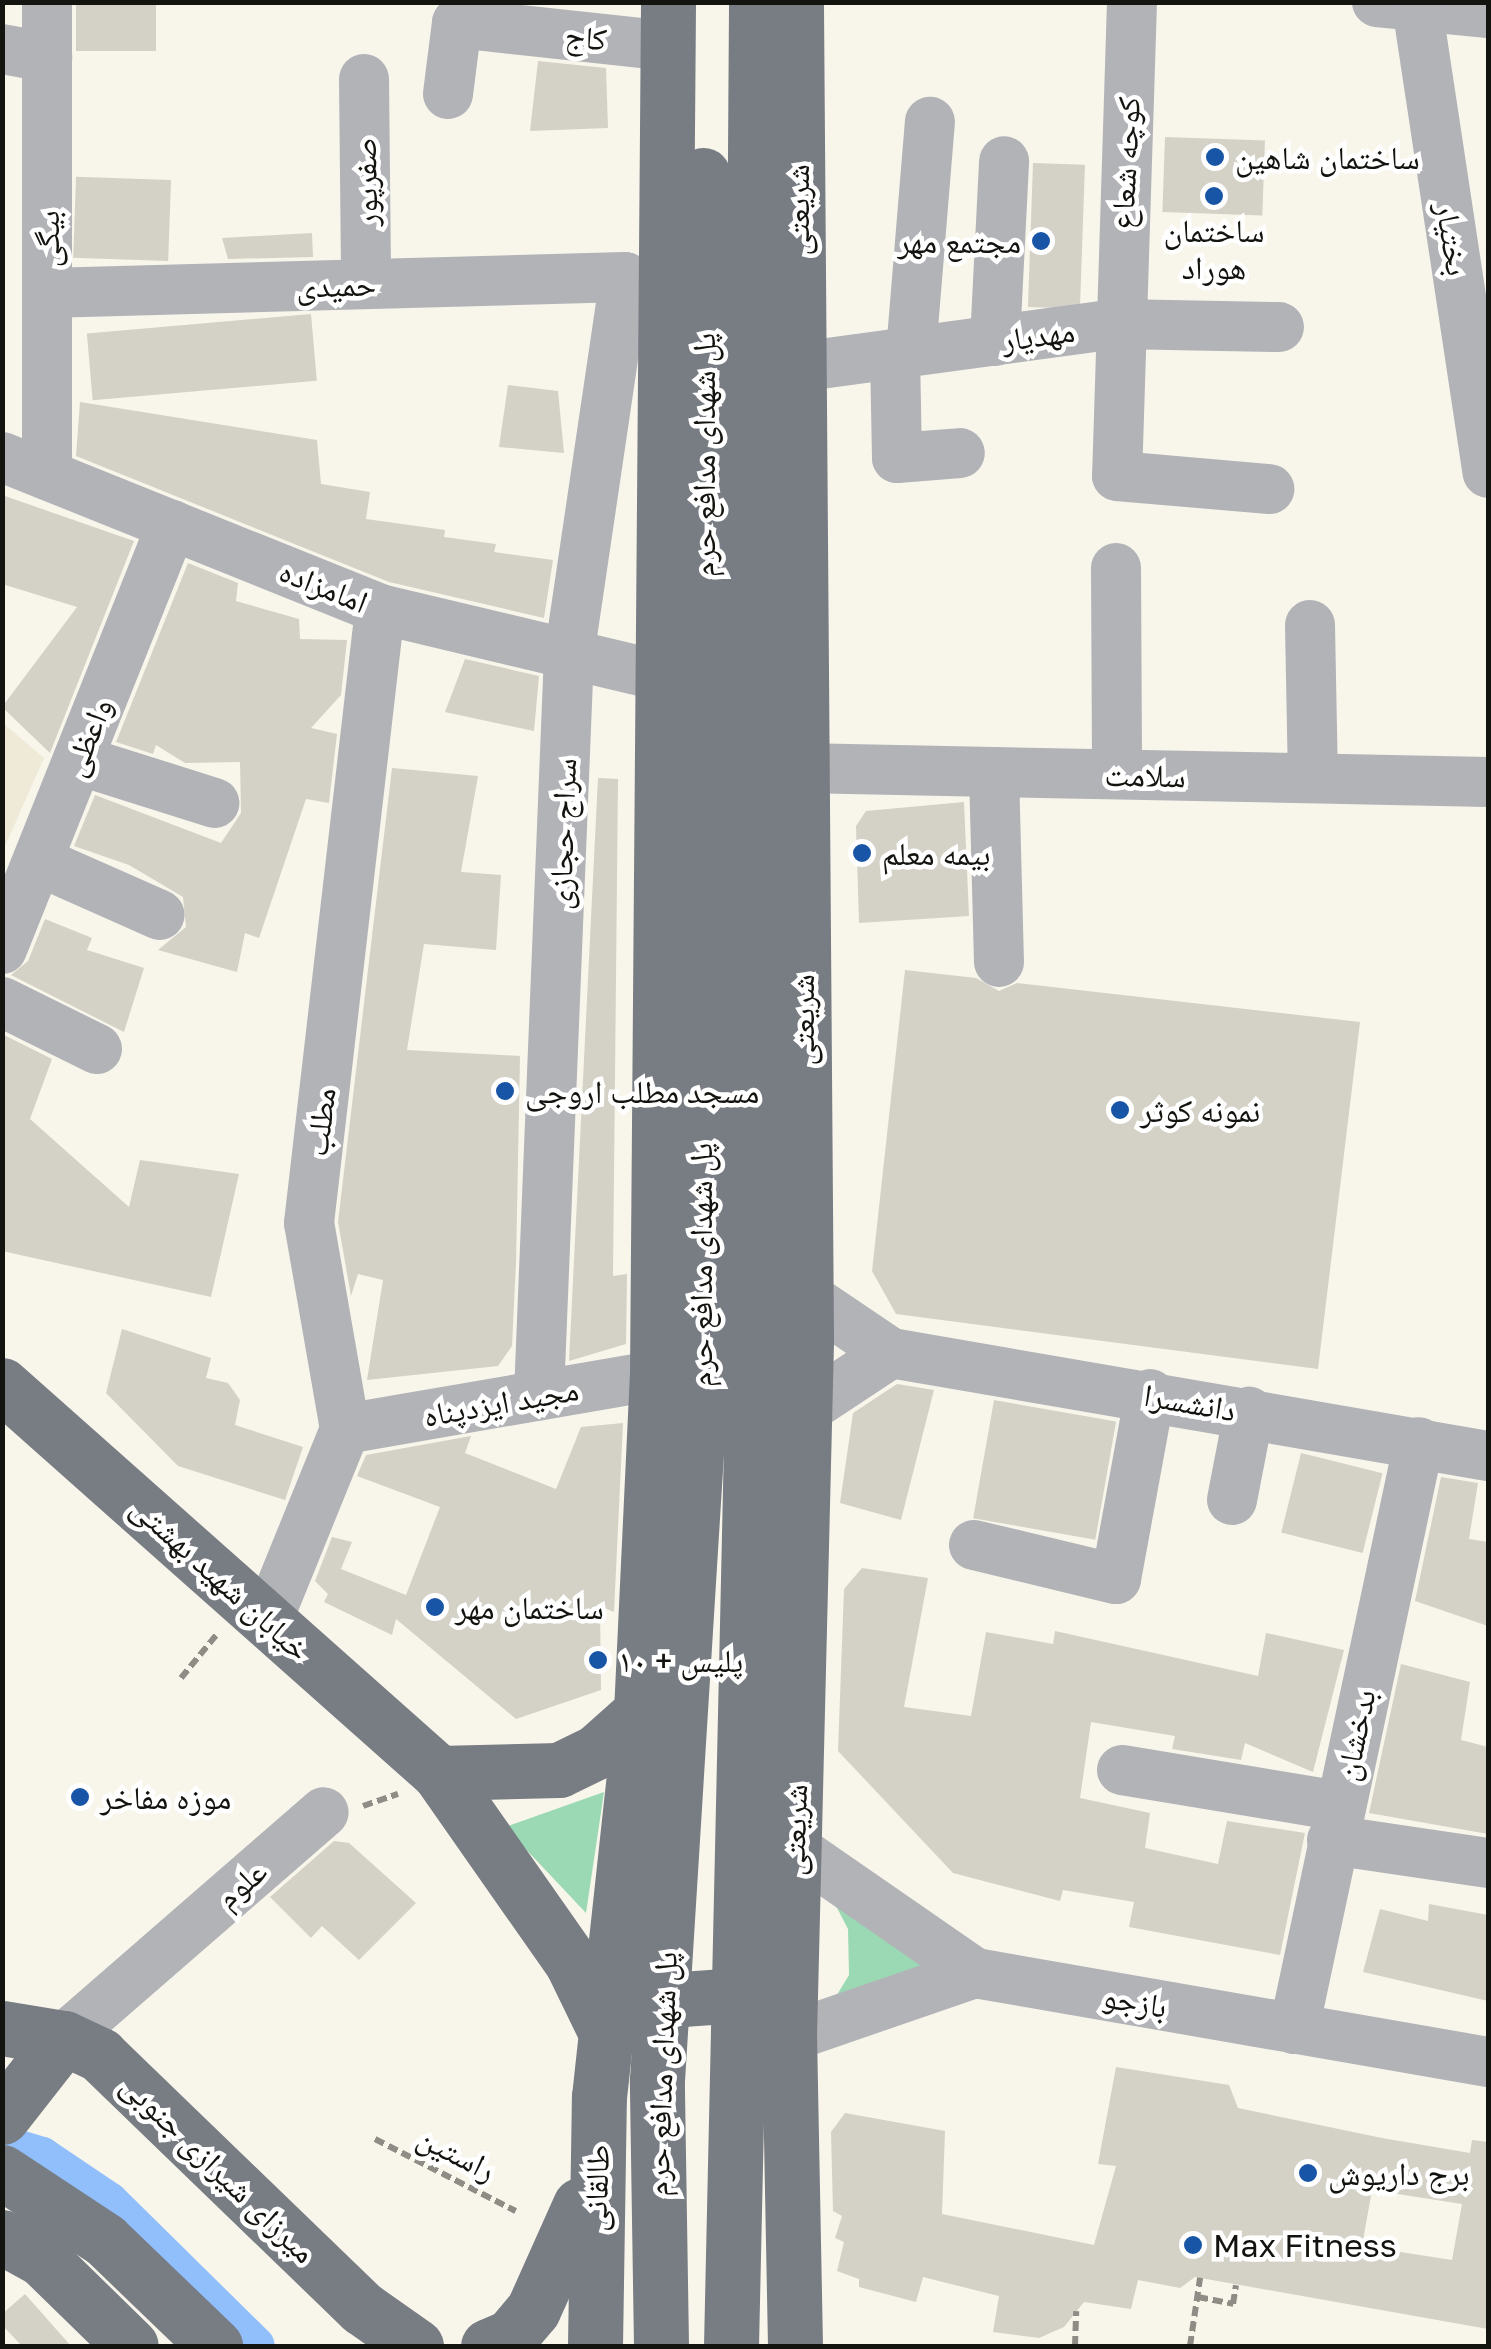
<!DOCTYPE html>
<html>
<head>
<meta charset="utf-8">
<style>
	body { margin:0 }
	#map { position:relative; width:1491px; height:2349px; overflow:hidden; background:#f8f5eb; font-family:"Golos Text","Noto Naskh Arabic",sans-serif }
	div>[style] { position:absolute }
	[style*='--x'] { left:calc(var(--x)*1px); top:calc(var(--y)*1px); width:calc(var(--w)*1px); rotate:calc(var(--a)*1deg) }
	.built>* { inset:0; background:#efead8 }
	.green>* { inset:0; background:#9ad9b3 }
	.canal>* { height:38px; margin:-19px; padding:0 19px; transform-origin:19px; border-radius:19px; background:#90bffc }
	.building>* { inset:0; background:#d4d1c7; transform-origin:0 0 }
	.path>* { height:6px; margin-top:-3px; transform-origin:0; background:repeating-linear-gradient(90deg,#8e8c85 0 10px,transparent 0 15px) }
	.minor>* { height:50px; margin:-25px; padding:0 25px; transform-origin:25px; border-radius:25px; background:#b1b3b7 }
	.major>* { height:55px; margin:-27.5px; padding:0 27.5px; transform-origin:27.5px; border-radius:27.5px; background:#787c83 }
	.major-bridge>* { height:55px; margin:-27.5px; padding:0 27.5px; transform-origin:27.5px; border-radius:27.5px; background:#787c83 }
	.dots>* { width:28px; height:28px; translate:-50% -50%; box-sizing:border-box; border:5px solid #fff; border-radius:50% }
	span { translate:-50% -50%; white-space:nowrap; text-align:center; line-height:1.15; -webkit-text-stroke:9px #fff; paint-order:stroke }
	.street-label { font-size:32px; color:#13130f }
	.poi-label { font-size:32px; color:#13130f }
	.left { translate:0 -50%; text-align:left }
	.right { translate:-100% -50%; text-align:right }
	.frame { position:absolute; inset:0; border:5px solid #13130f; pointer-events:none }
</style>
</head>
<body>
<div id="map">
	<div class="built">
		<div style="clip-path:polygon(3px 723px,44px 758px,3px 851px)"></div>
	</div>
	<div class="green">
		<div style="clip-path:polygon(604px 1792px,586px 1913px,505px 1827px)"></div>
		<div style="clip-path:polygon(834px 1902px,926px 1965px,832px 2003px,849px 1975px,848px 1929px)"></div>
	</div>
	<div class="canal">
		<div style="--x:2;--y:2144;--w:42;--a:16.7"></div>
		<div style="--x:42;--y:2156;--w:81;--a:33.9"></div>
		<div style="--x:109;--y:2201;--w:206;--a:44.6"></div>
	</div>
	<div class="building">
		<div style="left:76px;top:2px;width:80px;height:49px"></div>
		<div style="clip-path:polygon(538px 61px,606px 68px,608px 128px,530px 131px)"></div>
		<div style="left:1165px;top:137px;width:100px;height:75px;rotate:2deg"></div>
		<div style="left:1033px;top:163px;width:52px;height:144px;rotate:2deg"></div>
		<div style="left:171px;top:180px;width:81px;height:95px;rotate:92deg"></div>
		<div style="clip-path:polygon(312px 233px,313px 257px,228px 259px,222px 238px)"></div>
		<div style="left:311px;top:314px;width:67px;height:225px;rotate:85deg"></div>
		<div style="clip-path:polygon(508px 385px,558px 391px,564px 453px,499px 447px)"></div>
		<div style="clip-path:polygon(80px 402px,317px 440px,321px 484px,370px 492px,366px 519px,445px 530px,444px 537px,496px 544px,494px 552px,553px 560px,544px 618px,389px 582px,76px 456px)"></div>
		<div style="clip-path:polygon(2px 495px,134px 541px,50px 753px,2px 707px,77px 607px,2px 584px)"></div>
		<div style="clip-path:polygon(188px 563px,238px 583px,236px 601px,299px 619px,300px 639px,347px 640px,341px 695px,311px 728px,337px 734px,329px 803px,306px 799px,259px 938px,245px 933px,237px 972px,158px 950px,186px 927px,183px 897px,129px 865px,74px 846px,95px 795px,221px 843px,241px 813px,240px 762px,185px 763px,156px 745px,153px 754px,116px 742px)"></div>
		<div style="clip-path:polygon(465px 659px,539px 676px,534px 731px,445px 712px)"></div>
		<div style="clip-path:polygon(392px 768px,478px 776px,461px 872px,501px 875px,496px 950px,424px 944px,407px 1050px,520px 1056px,516px 1263px,512px 1346px,498px 1366px,367px 1380px,383px 1280px,358px 1274px,351px 1296px,338px 1222px)"></div>
		<div style="clip-path:polygon(598px 778px,618px 779px,613px 1276px,627px 1274px,626px 1344px,569px 1361px)"></div>
		<div style="clip-path:polygon(964px 802px,969px 916px,859px 923px,856px 826px,866px 811px)"></div>
		<div style="clip-path:polygon(45px 919px,92px 938px,87px 950px,144px 968px,124px 1032px,11px 975px,28px 961px)"></div>
		<div style="clip-path:polygon(905px 970px,976px 978px,999px 991px,1017px 983px,1360px 1022px,1318px 1369px,896px 1314px,872px 1271px)"></div>
		<div style="clip-path:polygon(2px 1034px,52px 1059px,30px 1119px,129px 1207px,140px 1160px,239px 1174px,211px 1297px,2px 1251px)"></div>
		<div style="clip-path:polygon(122px 1329px,211px 1358px,206px 1378px,228px 1383px,240px 1400px,235px 1425px,303px 1447px,285px 1500px,178px 1466px,106px 1393px)"></div>
		<div style="clip-path:polygon(897px 1384px,934px 1390px,901px 1520px,840px 1503px,853px 1413px)"></div>
		<div style="left:994px;top:1400px;width:124px;height:120px;rotate:10deg"></div>
		<div style="clip-path:polygon(623px 1423px,614px 1612px,600px 1606px,601px 1690px,516px 1719px,396px 1619px,392px 1635px,324px 1602px,328px 1594px,315px 1581px,332px 1537px,352px 1542px,341px 1569px,406px 1595px,440px 1507px,357px 1476px,366px 1455px,471px 1436px,465px 1453px,556px 1489px,581px 1427px)"></div>
		<div style="left:1301px;top:1453px;width:84px;height:82px;rotate:14deg"></div>
		<div style="clip-path:polygon(1441px 1477px,1478px 1483px,1469px 1539px,1488px 1542px,1488px 1626px,1415px 1601px)"></div>
		<div style="clip-path:polygon(862px 1568px,928px 1578px,904px 1707px,971px 1716px,986px 1632px,1053px 1644px,1055px 1631px,1258px 1676px,1266px 1633px,1344px 1650px,1313px 1772px,1245px 1743px,1241px 1760px,1172px 1749px,1175px 1736px,1091px 1722px,1080px 1798px,1150px 1813px,1145px 1848px,1218px 1864px,1227px 1821px,1305px 1833px,1280px 1955px,1129px 1927px,1134px 1902px,1063px 1890px,1060px 1901px,953px 1873px,838px 1751px,844px 1589px)"></div>
		<div style="clip-path:polygon(1401px 1664px,1470px 1682px,1461px 1740px,1488px 1747px,1488px 1834px,1369px 1813px)"></div>
		<div style="clip-path:polygon(334px 1841px,349px 1843px,416px 1903px,359px 1960px,322px 1926px,311px 1938px,270px 1897px)"></div>
		<div style="clip-path:polygon(1429px 1904px,1488px 1915px,1488px 2001px,1363px 1972px,1380px 1909px,1428px 1921px)"></div>
		<div style="clip-path:polygon(evenodd,1116px 2067px,1229px 2085px,1238px 2108px,1382px 2138px,1470px 2153px,1472px 2140px,1488px 2142px,1488px 2329px,1195px 2277px,1180px 2288px,1138px 2280px,1131px 2309px,1084px 2302px,1064px 2327px,1039px 2338px,993px 2332px,999px 2296px,923px 2277px,916px 2302px,859px 2287px,859px 2279px,837px 2271px,844px 2242px,835px 2238px,842px 2216px,833px 2211px,831px 2132px,845px 2113px,945px 2131px,942px 2214px,1094px 2245px,1116px 2166px,1098px 2164px,1116px 2067px,1372px 2190px,1462px 2204px,1452px 2260px,1362px 2246px,1372px 2190px)"></div>
		<div style="clip-path:polygon(25px 2294px,71px 2346px,22px 2346px,2px 2325px,2px 2314px)"></div>
	</div>
	<div class="path">
		<div style="--x:181;--y:1678;--w:58;--a:-50.6"></div>
		<div style="--x:363;--y:1806;--w:37;--a:-19"></div>
		<div style="--x:375;--y:2139;--w:158;--a:27.1"></div>
		<div style="--x:1198;--y:2297;--w:36;--a:11"></div>
		<div style="--x:1233;--y:2304;--w:19;--a:-81"></div>
		<div style="--x:1075;--y:2346;--w:35;--a:-88"></div>
		<div style="--x:1190;--y:2346;--w:69;--a:-81.6"></div>
	</div>
	<div class="minor">
		<div style="--x:1132;--y:2;--w:474;--a:91.8"></div>
		<div style="--x:1117;--y:476;--w:153;--a:4.9"></div>
		<div style="--x:1377;--y:2;--w:112;--a:5.7"></div>
		<div style="--x:1417;--y:6;--w:472;--a:81.4"></div>
		<div style="--x:2;--y:49;--w:46;--a:10.1"></div>
		<div style="--x:364;--y:79;--w:205;--a:89.4"></div>
		<div style="--x:448;--y:94;--w:72;--a:-82.8"></div>
		<div style="--x:457;--y:23;--w:212;--a:6.2"></div>
		<div style="--x:47;--y:293;--w:578;--a:-1.59"></div>
		<div style="--x:625;--y:277;--w:381;--a:98.4"></div>
		<div style="--x:569;--y:654;--w:742;--a:92.32"></div>
		<div style="--x:995;--y:341;--w:180;--a:-87.1"></div>
		<div style="--x:911;--y:352;--w:231;--a:-85.3"></div>
		<div style="--x:895;--y:354;--w:104;--a:88.9"></div>
		<div style="--x:897;--y:458;--w:63;--a:-4.5"></div>
		<div style="--x:798;--y:367;--w:323;--a:-7.7"></div>
		<div style="--x:1118;--y:324;--w:161;--a:1.1"></div>
		<div style="--x:2;--y:457;--w:407;--a:21.9"></div>
		<div style="--x:380;--y:609;--w:286;--a:13.4"></div>
		<div style="--x:47;--y:475;--w:473;--a:-90"></div>
		<div style="--x:1116;--y:568;--w:206;--a:89.7"></div>
		<div style="--x:1310;--y:625;--w:153;--a:88.9"></div>
		<div style="--x:78;--y:760;--w:143;--a:17.5"></div>
		<div style="--x:801;--y:768;--w:687;--a:1.17"></div>
		<div style="--x:994;--y:772;--w:190;--a:88.5"></div>
		<div style="--x:38;--y:861;--w:133;--a:23.9"></div>
		<div style="--x:2;--y:949;--w:457;--a:-68.2"></div>
		<div style="--x:2;--y:1002;--w:106;--a:26.3"></div>
		<div style="--x:805;--y:1295;--w:104;--a:34"></div>
		<div style="--x:891;--y:1353;--w:606;--a:9.79"></div>
		<div style="--x:805;--y:1410;--w:103;--a:-33.5"></div>
		<div style="--x:345;--y:1429;--w:317;--a:-9.8"></div>
		<div style="--x:1232;--y:1500;--w:90;--a:-79.1"></div>
		<div style="--x:974;--y:1545;--w:146;--a:13.5"></div>
		<div style="--x:1116;--y:1579;--w:188;--a:-79.6"></div>
		<div style="--x:268;--y:1619;--w:205;--a:-67.9"></div>
		<div style="--x:345;--y:1429;--w:209;--a:-99.9"></div>
		<div style="--x:309;--y:1223;--w:618;--a:-83.4"></div>
		<div style="--x:1122;--y:1770;--w:221;--a:9.4"></div>
		<div style="--x:1332;--y:1840;--w:158;--a:8.4"></div>
		<div style="--x:793;--y:1847;--w:221;--a:34.7"></div>
		<div style="--x:1294;--y:2029;--w:600;--a:-77.98"></div>
		<div style="--x:789;--y:2037;--w:197;--a:-19"></div>
		<div style="--x:975;--y:1973;--w:521;--a:9.84"></div>
		<div style="--x:64;--y:2038;--w:344;--a:-41"></div>
	</div>
	<div class="major">
		<div style="--x:751;--y:742;--w:740;--a:-89.61"></div>
		<div style="--x:702;--y:745;--w:570;--a:-89.9"></div>
		<div style="--x:2;--y:1385;--w:584;--a:41.6"></div>
		<div style="--x:439;--y:1773;--w:232;--a:55"></div>
		<div style="--x:572;--y:1963;--w:73;--a:64.1"></div>
		<div style="--x:439;--y:1773;--w:120;--a:-1.4"></div>
		<div style="--x:559;--y:1770;--w:41;--a:-25.9"></div>
		<div style="--x:596;--y:1752;--w:60;--a:-41.6"></div>
		<div style="--x:621;--y:2022;--w:65;--a:-20.7"></div>
		<div style="--x:682;--y:1999;--w:32;--a:-4"></div>
		<div style="--x:714;--y:1997;--w:34;--a:10"></div>
		<div style="--x:747;--y:2003;--w:37;--a:36"></div>
		<div style="--x:2;--y:2028;--w:63;--a:9.2"></div>
		<div style="--x:64;--y:2038;--w:40;--a:25"></div>
		<div style="--x:100;--y:2055;--w:364;--a:44"></div>
		<div style="--x:362;--y:2308;--w:66;--a:35.1"></div>
		<div style="--x:2;--y:2117;--w:100;--a:-51.9"></div>
		<div style="--x:2;--y:2172;--w:123;--a:33.4"></div>
		<div style="--x:105;--y:2240;--w:153;--a:43.9"></div>
		<div style="--x:2;--y:2237;--w:46;--a:28.8"></div>
		<div style="--x:42;--y:2259;--w:124;--a:44.3"></div>
		<div style="--x:488;--y:2346;--w:25;--a:-23"></div>
		<div style="--x:511;--y:2336;--w:34;--a:-50"></div>
		<div style="--x:533;--y:2310;--w:115;--a:-65.9"></div>
		<div style="--x:595;--y:2346;--w:249;--a:-89.1"></div>
		<div style="--x:599;--y:2097;--w:387;--a:-83.8"></div>
		<div style="--x:641;--y:1712;--w:337;--a:-87.3"></div>
		<div style="--x:657;--y:1375;--w:1373;--a:-89.54"></div>
		<div style="--x:795;--y:2346;--w:309;--a:-91.1"></div>
		<div style="--x:789;--y:2037;--w:698;--a:-88.6"></div>
		<div style="--x:806;--y:1339;--w:1337;--a:-90.43"></div>
	</div>
	<div class="major-bridge">
		<div style="--x:661;--y:2346;--w:266;--a:-90.9"></div>
		<div style="--x:657;--y:2080;--w:692;--a:-86.44"></div>
		<div style="--x:700;--y:1389;--w:644;--a:-89.82"></div>
		<div style="--x:731;--y:2346;--w:945;--a:-88.73"></div>
		<div style="--x:752;--y:1401;--w:659;--a:-90.09"></div>
	</div>
	<div class="dots">
		<div style="left:1215px;top:157px;background:#1955a6"></div>
		<div style="left:1214px;top:196px;background:#1955a6"></div>
		<div style="left:1041px;top:241px;background:#1955a6"></div>
		<div style="left:862px;top:853px;background:#1955a6"></div>
		<div style="left:505px;top:1091px;background:#1955a6"></div>
		<div style="left:1120px;top:1110px;background:#1955a6"></div>
		<div style="left:435px;top:1607px;background:#1955a6"></div>
		<div style="left:598px;top:1660px;background:#1955a6"></div>
		<div style="left:80px;top:1797px;background:#1955a6"></div>
		<div style="left:1308px;top:2173px;background:#1955a6"></div>
		<div style="left:1193px;top:2245px;background:#1955a6"></div>
	</div>
	<div class="street-label">
		<span style="left:586px;top:37px;rotate:6deg">کاج</span>
		<span style="left:1125px;top:163px;rotate:-87deg">کوچه شعاع</span>
		<span style="left:365px;top:182px;rotate:-91deg">صفرپور</span>
		<span style="left:797px;top:210px;rotate:-90deg">شریعتی</span>
		<span style="left:47px;top:239px;rotate:-90deg">بیگی</span>
		<span style="left:1453px;top:239px;rotate:81deg">بختیار</span>
		<span style="left:336px;top:285px;rotate:-2deg">حمیدی</span>
		<span style="left:1038px;top:335px;rotate:-8deg">مهدیار</span>
		<span style="left:703px;top:455px;rotate:-90deg">پل شهدای مدافع حرم</span>
		<span style="left:324px;top:586px;rotate:22deg">امامزاده</span>
		<span style="left:87px;top:737px;rotate:-68deg">واعظی</span>
		<span style="left:1145px;top:775px;rotate:1deg">سلامت</span>
		<span style="left:562px;top:834px;rotate:-88deg">سراج حجازی</span>
		<span style="left:802px;top:1020px;rotate:-90deg">شریعتی</span>
		<span style="left:320px;top:1122px;rotate:-83deg">مطلب</span>
		<span style="left:700px;top:1265px;rotate:-90deg">پل شهدای مدافع حرم</span>
		<span style="left:501px;top:1402px;rotate:-10deg">مجید ایزدپناه</span>
		<span style="left:1190px;top:1402px;rotate:10deg">دانشسرا</span>
		<span style="left:221px;top:1578px;rotate:42deg">خیابان شهید بهشتی</span>
		<span style="left:1355px;top:1735px;rotate:-78deg">بدخشان</span>
		<span style="left:794px;top:1830px;rotate:-88deg">شریعتی</span>
		<span style="left:241px;top:1884px;rotate:-41deg">علوم</span>
		<span style="left:1135px;top:2001px;rotate:10deg">بازجو</span>
		<span style="left:661px;top:2074px;rotate:-88deg">پل شهدای مدافع حرم</span>
		<span style="left:457px;top:2153px;rotate:27deg">راستین</span>
		<span style="left:219px;top:2168px;rotate:44deg">میرزای شیرازی جنوبی</span>
		<span style="left:596px;top:2188px;rotate:-88deg">طالقانی</span>
	</div>
	<div class="poi-label">
		<span class="left" style="left:1235px;top:157px">ساختمان شاهین</span>
		<span style="left:1214px;top:249px">ساختمان<br>هوراد</span>
		<span class="right" style="left:1021px;top:241px">مجتمع مهر</span>
		<span class="left" style="left:882px;top:853px">بیمه معلم</span>
		<span class="left" style="left:525px;top:1091px">مسجد مطلب اروجی</span>
		<span class="left" style="left:1140px;top:1110px">نمونه کوثر</span>
		<span class="left" style="left:455px;top:1607px">ساختمان مهر</span>
		<span class="left" style="left:618px;top:1660px">پلیس + ۱۰</span>
		<span class="left" style="left:100px;top:1797px">موزه مفاخر</span>
		<span class="left" style="left:1328px;top:2173px">برج داریوش</span>
		<span class="left" style="left:1213px;top:2245px">Max Fitness</span>
	</div>
	<div class="frame"></div>
</div>
</body>
</html>
